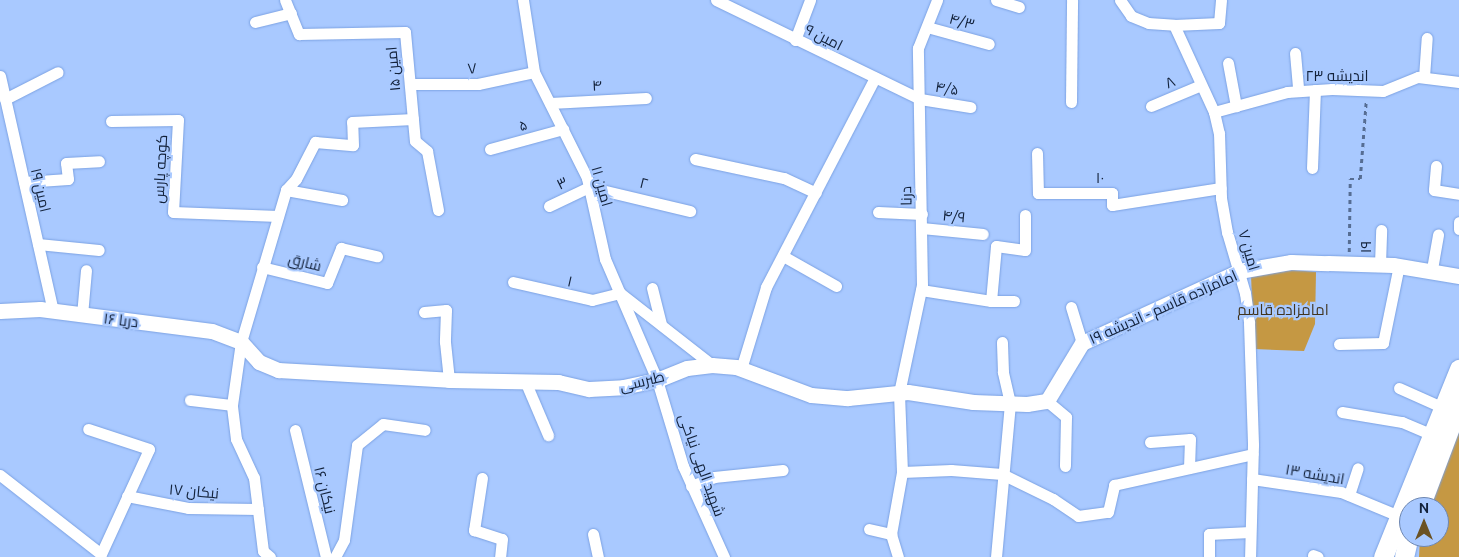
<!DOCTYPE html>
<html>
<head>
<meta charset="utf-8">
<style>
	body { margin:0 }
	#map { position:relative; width:1459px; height:557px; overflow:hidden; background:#a9c9ff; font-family:Ubuntu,Cairo,sans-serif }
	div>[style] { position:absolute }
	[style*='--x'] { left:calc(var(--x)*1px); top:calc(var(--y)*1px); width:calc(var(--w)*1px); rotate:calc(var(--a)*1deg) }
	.green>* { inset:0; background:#c59843 }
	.path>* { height:2.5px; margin-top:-1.25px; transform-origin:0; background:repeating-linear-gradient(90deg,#566d93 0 4px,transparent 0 8px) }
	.roads { filter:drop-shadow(0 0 1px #7ca2e3) drop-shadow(0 0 1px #7ca2e3) }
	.minor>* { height:11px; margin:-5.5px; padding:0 5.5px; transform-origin:5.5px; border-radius:5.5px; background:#fff }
	.tertiary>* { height:15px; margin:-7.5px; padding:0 7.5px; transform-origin:7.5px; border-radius:7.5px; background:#fff }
	.primary>* { height:19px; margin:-9.5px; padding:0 9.5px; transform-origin:9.5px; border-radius:9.5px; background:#fff }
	span { translate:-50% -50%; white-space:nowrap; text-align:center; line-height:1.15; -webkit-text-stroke:4.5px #a9c9ff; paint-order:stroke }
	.street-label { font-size:15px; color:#12213a }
	.park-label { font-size:15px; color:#413520 }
	.north { position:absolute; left:1399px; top:497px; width:50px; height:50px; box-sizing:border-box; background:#a9c9ff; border:1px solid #6d86b0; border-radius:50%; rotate:0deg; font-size:14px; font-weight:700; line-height:20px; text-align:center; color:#12213a }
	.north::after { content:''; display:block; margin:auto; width:18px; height:22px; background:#6b5223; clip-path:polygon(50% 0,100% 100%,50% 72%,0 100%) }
</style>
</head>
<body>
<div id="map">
	<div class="green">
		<div style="clip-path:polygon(1294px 270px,1316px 272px,1315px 324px,1304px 351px,1254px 349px,1251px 275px)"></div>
		<div style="clip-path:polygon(1459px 431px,1459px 557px,1419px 557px,1420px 537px,1439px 537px,1439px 507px,1430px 507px)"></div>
	</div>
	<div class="path">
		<div style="--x:1349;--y:252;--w:73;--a:-89.2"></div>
		<div style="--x:1350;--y:179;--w:10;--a:0"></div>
		<div style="--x:1360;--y:179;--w:78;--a:-85.6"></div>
	</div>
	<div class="roads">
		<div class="minor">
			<div style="--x:285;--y:0;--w:37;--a:68"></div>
			<div style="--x:299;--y:34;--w:106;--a:-1.1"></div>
			<div style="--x:405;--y:32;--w:109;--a:84.8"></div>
			<div style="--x:415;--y:141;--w:16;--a:40"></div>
			<div style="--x:427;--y:151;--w:60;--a:79.4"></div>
			<div style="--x:523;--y:0;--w:73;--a:81.3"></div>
			<div style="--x:534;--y:72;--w:119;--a:63.4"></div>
			<div style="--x:587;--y:178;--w:83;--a:77.5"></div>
			<div style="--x:605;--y:259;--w:132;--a:66.7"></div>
			<div style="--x:657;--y:380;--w:90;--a:73.2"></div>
			<div style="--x:683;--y:466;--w:100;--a:65.7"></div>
			<div style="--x:716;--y:0;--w:227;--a:25.9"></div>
			<div style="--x:920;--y:99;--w:51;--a:9.1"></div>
			<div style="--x:996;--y:0;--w:24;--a:17"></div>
			<div style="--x:1120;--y:0;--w:19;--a:55"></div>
			<div style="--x:1131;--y:16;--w:18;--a:22"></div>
			<div style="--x:1148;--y:23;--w:26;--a:4"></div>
			<div style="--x:1174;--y:25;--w:96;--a:65.3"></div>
			<div style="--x:1214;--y:112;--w:22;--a:77"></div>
			<div style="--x:1219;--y:133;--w:65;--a:88.2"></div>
			<div style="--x:1221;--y:198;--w:35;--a:80"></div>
			<div style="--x:1227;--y:232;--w:64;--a:73.6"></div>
			<div style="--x:1245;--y:293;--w:30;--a:82"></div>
			<div style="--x:1249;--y:323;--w:122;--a:88.1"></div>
			<div style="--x:1253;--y:445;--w:112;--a:91.5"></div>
			<div style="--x:255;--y:22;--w:37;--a:-14"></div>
			<div style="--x:1174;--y:25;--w:45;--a:-2.5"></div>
			<div style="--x:1219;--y:23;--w:23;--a:-85"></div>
			<div style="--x:927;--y:27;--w:64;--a:15.3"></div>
			<div style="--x:795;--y:40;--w:43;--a:-69.4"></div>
			<div style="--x:1295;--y:53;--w:38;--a:85"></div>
			<div style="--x:1228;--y:63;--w:44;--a:79.5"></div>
			<div style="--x:0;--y:76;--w:241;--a:77.3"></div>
			<div style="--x:1424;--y:77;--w:39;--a:-86"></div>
			<div style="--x:410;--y:84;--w:68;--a:0"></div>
			<div style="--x:478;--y:84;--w:57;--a:-12.1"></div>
			<div style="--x:5;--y:99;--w:59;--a:-27"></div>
			<div style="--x:1071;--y:102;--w:102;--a:-89.4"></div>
			<div style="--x:550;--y:103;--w:96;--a:-3"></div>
			<div style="--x:1151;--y:106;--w:54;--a:-22.8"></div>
			<div style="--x:1214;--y:112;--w:76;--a:-15.3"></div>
			<div style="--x:1287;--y:92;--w:45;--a:-3.8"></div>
			<div style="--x:1332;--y:89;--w:51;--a:2.2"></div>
			<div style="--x:1383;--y:91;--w:38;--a:-22"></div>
			<div style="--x:1418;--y:77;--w:41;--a:7"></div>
			<div style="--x:111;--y:121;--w:67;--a:-0.9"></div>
			<div style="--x:178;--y:120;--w:92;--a:93.1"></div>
			<div style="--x:173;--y:212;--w:105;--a:2.2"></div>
			<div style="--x:490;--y:149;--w:76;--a:-15.3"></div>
			<div style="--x:1037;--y:153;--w:40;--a:88.6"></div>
			<div style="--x:1038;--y:193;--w:74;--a:0"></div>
			<div style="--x:1112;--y:193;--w:12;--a:90"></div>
			<div style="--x:1112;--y:205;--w:110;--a:-8.9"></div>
			<div style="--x:695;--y:159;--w:91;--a:12.1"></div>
			<div style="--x:784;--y:178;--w:35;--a:25"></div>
			<div style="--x:1436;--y:166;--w:24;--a:95"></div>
			<div style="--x:1434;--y:190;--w:25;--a:9"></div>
			<div style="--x:1312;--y:168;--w:78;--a:-87.8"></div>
			<div style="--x:24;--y:182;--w:44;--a:-3.9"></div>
			<div style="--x:68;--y:179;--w:16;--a:-97"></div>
			<div style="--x:66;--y:163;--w:33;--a:-3"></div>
			<div style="--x:286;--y:190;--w:57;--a:10.1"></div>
			<div style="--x:549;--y:206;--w:44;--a:-25.4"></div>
			<div style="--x:589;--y:187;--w:104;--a:13.4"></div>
			<div style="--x:878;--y:212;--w:44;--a:2.6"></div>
			<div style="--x:1459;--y:222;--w:7;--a:90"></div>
			<div style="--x:922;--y:228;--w:61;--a:5.6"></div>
			<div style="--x:38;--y:244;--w:61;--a:5.6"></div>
			<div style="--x:783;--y:256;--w:61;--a:29.5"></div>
			<div style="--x:1380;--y:264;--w:34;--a:-88"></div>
			<div style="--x:262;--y:267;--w:67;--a:13.8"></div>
			<div style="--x:327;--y:283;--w:38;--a:-68"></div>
			<div style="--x:341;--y:248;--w:37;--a:13"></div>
			<div style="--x:1432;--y:269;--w:35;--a:-80"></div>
			<div style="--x:513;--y:282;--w:81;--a:12.8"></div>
			<div style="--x:592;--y:300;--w:29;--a:-14"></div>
			<div style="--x:620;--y:293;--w:117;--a:38"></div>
			<div style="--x:652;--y:288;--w:38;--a:76"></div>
			<div style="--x:921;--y:290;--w:71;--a:8.9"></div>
			<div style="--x:991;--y:301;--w:55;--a:-84.8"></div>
			<div style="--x:996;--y:246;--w:29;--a:8"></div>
			<div style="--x:1025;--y:250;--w:35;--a:-90"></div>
			<div style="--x:991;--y:301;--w:23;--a:0"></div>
			<div style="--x:1071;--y:307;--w:38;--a:73"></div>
			<div style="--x:424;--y:312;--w:22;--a:-5"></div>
			<div style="--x:446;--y:310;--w:32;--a:92"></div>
			<div style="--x:445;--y:342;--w:38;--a:84"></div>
			<div style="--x:82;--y:315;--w:45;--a:-84.9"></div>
			<div style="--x:1339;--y:344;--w:44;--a:-1.3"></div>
			<div style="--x:1383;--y:343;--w:80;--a:-78.4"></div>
			<div style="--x:741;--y:369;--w:86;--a:-73"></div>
			<div style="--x:766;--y:287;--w:236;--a:-62.5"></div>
			<div style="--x:525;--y:381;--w:59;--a:66.9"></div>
			<div style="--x:1399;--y:388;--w:49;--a:24"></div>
			<div style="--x:190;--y:400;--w:42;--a:6.8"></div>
			<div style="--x:1047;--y:401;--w:25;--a:40"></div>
			<div style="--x:1066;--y:417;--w:49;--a:91.2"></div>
			<div style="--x:1342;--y:412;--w:61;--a:9.5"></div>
			<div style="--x:1402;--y:422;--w:33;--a:23"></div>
			<div style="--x:295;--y:430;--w:131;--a:76.3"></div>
			<div style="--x:1150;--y:442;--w:40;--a:-4.3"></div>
			<div style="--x:1190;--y:439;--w:29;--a:92"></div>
			<div style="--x:902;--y:472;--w:49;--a:-2.3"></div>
			<div style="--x:951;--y:470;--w:51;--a:4.5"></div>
			<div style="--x:1002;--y:474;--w:57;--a:26.1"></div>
			<div style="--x:1053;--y:499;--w:30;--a:34"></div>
			<div style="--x:1078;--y:516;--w:30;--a:-8"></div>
			<div style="--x:1108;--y:512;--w:28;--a:-77"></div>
			<div style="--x:1114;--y:485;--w:142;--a:-12.6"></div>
			<div style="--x:0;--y:475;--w:128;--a:38"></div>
			<div style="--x:101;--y:554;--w:115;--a:-65.4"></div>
			<div style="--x:149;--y:449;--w:64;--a:-161.8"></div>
			<div style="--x:482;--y:478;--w:53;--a:98.7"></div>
			<div style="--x:474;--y:530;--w:29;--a:18"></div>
			<div style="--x:502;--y:539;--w:18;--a:96"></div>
			<div style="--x:1252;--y:479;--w:90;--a:8.3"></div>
			<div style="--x:1341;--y:492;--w:63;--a:22.5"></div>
			<div style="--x:691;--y:486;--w:25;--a:-21"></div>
			<div style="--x:714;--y:477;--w:69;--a:-5.8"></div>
			<div style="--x:1349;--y:495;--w:28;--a:-72"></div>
			<div style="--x:127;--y:496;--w:62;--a:11.1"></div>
			<div style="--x:188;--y:508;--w:70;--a:0.8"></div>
			<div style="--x:869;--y:529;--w:23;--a:13"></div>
			<div style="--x:593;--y:534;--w:24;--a:78"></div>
			<div style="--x:1313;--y:555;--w:5;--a:22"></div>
			<div style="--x:1209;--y:556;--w:22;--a:-90"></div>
			<div style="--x:1209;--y:534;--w:41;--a:-2.8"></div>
			<div style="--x:270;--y:557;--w:9;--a:-139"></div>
			<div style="--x:263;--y:551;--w:74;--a:-97"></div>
			<div style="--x:254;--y:478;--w:43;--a:-114.8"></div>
			<div style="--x:236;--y:439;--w:34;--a:-97"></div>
			<div style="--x:232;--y:405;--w:64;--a:-81.9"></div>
			<div style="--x:241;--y:342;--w:159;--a:-73.5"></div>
			<div style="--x:286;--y:190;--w:15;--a:-48"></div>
			<div style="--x:296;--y:179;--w:42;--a:-62.8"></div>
			<div style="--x:315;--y:142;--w:38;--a:5"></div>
			<div style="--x:353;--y:145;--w:23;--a:-92"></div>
			<div style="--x:352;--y:122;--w:61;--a:-2.8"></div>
			<div style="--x:335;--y:557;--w:19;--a:-62"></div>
			<div style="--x:344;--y:540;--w:96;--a:-82.2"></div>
			<div style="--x:357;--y:445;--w:33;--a:-39"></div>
			<div style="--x:383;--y:424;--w:42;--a:8.1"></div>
			<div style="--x:898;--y:557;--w:24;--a:-107"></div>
			<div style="--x:891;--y:534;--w:63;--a:-79.9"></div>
			<div style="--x:902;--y:472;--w:79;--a:-92.2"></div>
			<div style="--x:899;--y:393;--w:110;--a:-78"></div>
			<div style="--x:922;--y:285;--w:237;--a:-91"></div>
			<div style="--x:918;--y:48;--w:52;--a:-68.4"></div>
			<div style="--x:996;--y:557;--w:155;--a:-84.8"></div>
			<div style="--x:1010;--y:403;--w:32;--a:-103"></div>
			<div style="--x:1003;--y:372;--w:30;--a:-92"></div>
		</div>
		<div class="tertiary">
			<div style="--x:0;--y:311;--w:40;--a:-2.9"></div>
			<div style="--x:40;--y:309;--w:173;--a:7.3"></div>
			<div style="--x:212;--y:331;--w:31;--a:21"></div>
			<div style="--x:241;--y:342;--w:27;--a:48"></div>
			<div style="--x:259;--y:362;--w:21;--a:23"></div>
			<div style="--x:278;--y:370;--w:171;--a:3.3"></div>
			<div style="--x:449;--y:380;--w:109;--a:1.1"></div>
			<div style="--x:558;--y:382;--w:32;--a:13"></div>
			<div style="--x:589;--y:389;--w:34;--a:-3"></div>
			<div style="--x:623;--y:387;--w:35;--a:-12"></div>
			<div style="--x:657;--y:380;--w:32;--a:-22"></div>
			<div style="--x:687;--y:368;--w:25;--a:-7"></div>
			<div style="--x:712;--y:365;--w:24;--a:5"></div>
			<div style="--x:736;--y:367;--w:80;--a:20.5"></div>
			<div style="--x:811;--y:395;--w:37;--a:5"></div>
			<div style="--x:848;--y:398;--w:60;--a:-5.7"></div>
			<div style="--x:908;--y:392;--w:66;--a:8.7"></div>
			<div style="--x:973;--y:402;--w:54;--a:2.1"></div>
			<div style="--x:1027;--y:404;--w:20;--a:-9"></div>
			<div style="--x:1047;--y:401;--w:68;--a:-58.9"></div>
			<div style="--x:1082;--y:343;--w:173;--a:-24.6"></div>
			<div style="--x:1239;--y:271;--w:53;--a:-9.8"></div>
			<div style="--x:1291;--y:262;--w:37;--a:2"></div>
			<div style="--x:1328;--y:263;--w:65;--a:1.8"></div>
			<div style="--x:1393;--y:265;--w:67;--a:9.5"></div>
		</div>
		<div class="primary">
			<div style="--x:1420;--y:507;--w:111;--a:-69.4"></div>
			<div style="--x:1383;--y:557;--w:203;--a:-68"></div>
			<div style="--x:1404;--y:557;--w:23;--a:-77"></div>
		</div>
	</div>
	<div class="street-label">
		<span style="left:962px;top:21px;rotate:15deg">۴/۳</span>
		<span style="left:824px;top:37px;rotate:27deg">امین ۹</span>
		<span style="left:472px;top:68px;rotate:-4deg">۷</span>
		<span style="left:393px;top:69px;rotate:-95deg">امین ۱۵</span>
		<span style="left:1337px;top:76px">اندیشه ۲۳</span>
		<span style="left:1170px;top:82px;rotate:-23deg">۸</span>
		<span style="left:597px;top:85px;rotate:-3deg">۴</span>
		<span style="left:947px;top:88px;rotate:9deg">۴/۵</span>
		<span style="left:523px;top:125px;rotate:-16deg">۵</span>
		<span style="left:160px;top:169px;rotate:-87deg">کوچه پارس</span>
		<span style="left:1100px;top:178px">۱۰</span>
		<span style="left:562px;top:183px;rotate:-26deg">۳</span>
		<span style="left:644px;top:183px;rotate:14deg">۲</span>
		<span style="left:602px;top:186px;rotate:74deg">امین ۱۱</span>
		<span style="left:41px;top:190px;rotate:77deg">امین ۱۹</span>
		<span style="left:906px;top:196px;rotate:-91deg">درنا</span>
		<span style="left:954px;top:216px;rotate:5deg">۴/۹</span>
		<span style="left:1366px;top:247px;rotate:-90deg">۱۹</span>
		<span style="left:1249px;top:250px;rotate:74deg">امین ۷</span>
		<span style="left:305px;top:262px;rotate:14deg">شارق</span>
		<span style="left:570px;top:281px;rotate:13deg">۱</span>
		<span style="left:1163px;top:307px;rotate:-24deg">امامزاده قاسم - اندیشه ۱۹</span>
		<span style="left:121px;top:320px;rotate:7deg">دریا ۱۶</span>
		<span style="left:642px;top:381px;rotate:-13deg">طبرسی</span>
		<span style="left:702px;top:465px;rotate:70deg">شهید الهی نیاکی</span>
		<span style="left:1315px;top:474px;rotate:10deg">اندیشه ۱۳</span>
		<span style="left:325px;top:490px;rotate:76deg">نیکان ۱۶</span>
		<span style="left:194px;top:491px;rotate:5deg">نیکان ۱۷</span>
	</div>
	<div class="park-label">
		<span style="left:1283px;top:310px">امامزاده قاسم</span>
	</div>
	<div class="north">N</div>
</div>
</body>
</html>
